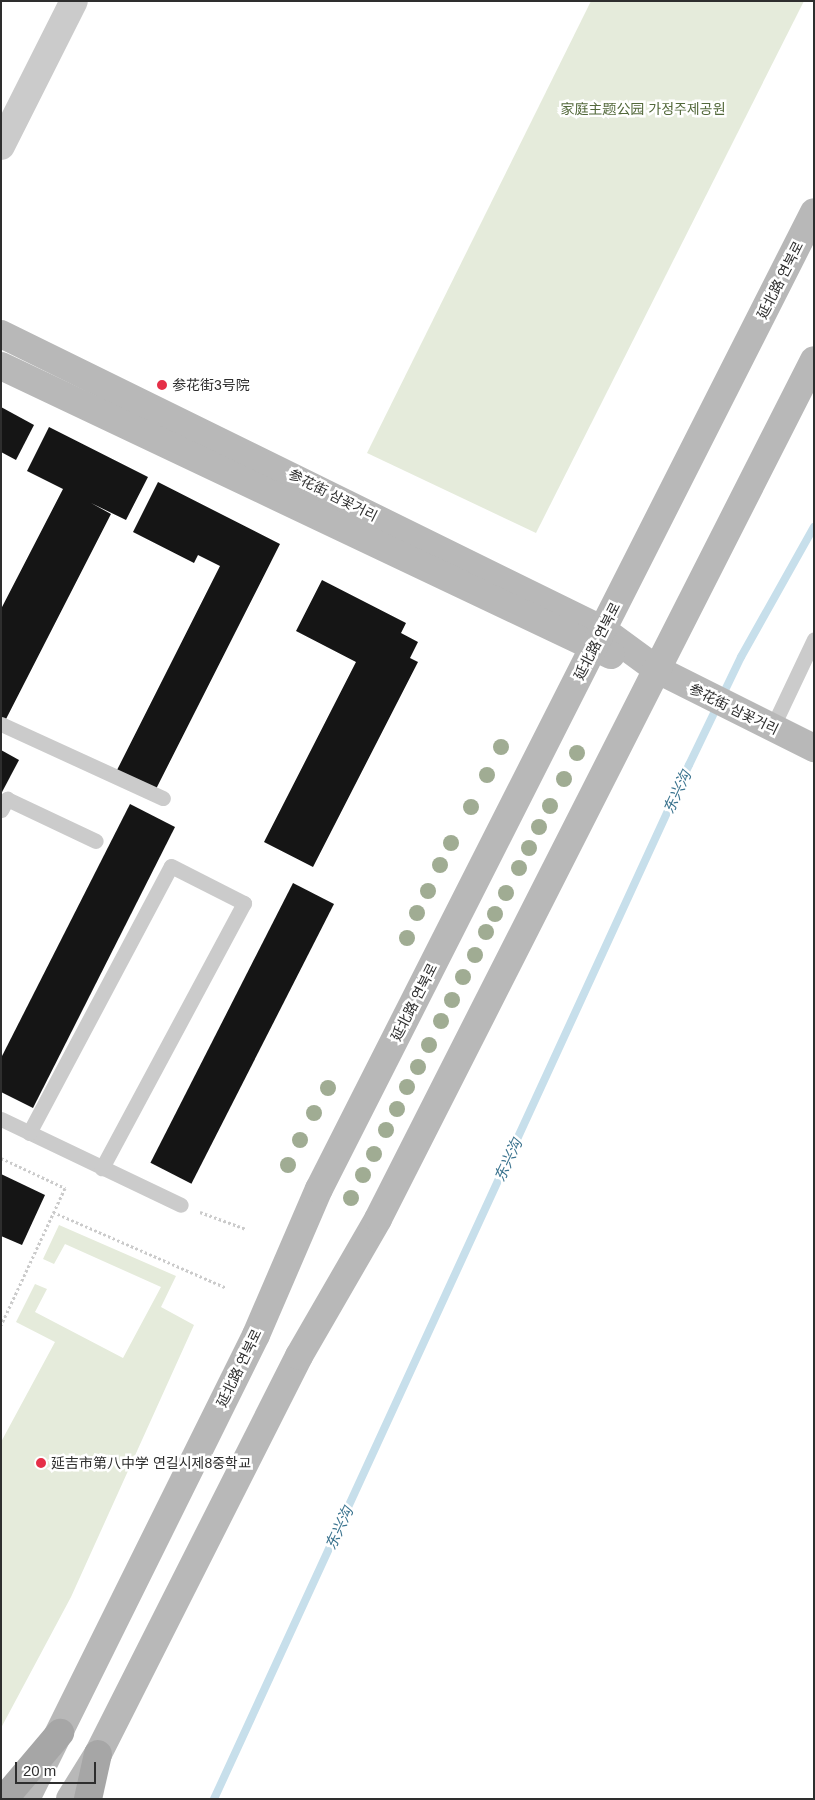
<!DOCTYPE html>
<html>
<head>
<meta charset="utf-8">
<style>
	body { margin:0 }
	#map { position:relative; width:815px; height:1800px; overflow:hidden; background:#fff; font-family:Helvetica,"Noto Sans SC","Noto Sans KR",sans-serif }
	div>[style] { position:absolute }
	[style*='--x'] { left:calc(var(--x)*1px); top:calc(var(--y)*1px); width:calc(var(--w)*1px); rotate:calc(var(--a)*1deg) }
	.green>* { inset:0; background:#e5ebdb }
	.stream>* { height:8px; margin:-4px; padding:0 4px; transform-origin:4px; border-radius:4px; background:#c7dfeb }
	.building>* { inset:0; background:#151515; transform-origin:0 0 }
	.path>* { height:3px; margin-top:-1.5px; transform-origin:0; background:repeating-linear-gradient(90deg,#cbcbcb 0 2.5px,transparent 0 5px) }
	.lane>* { height:15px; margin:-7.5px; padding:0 7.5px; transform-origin:7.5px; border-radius:7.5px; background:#cbcbcb }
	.street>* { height:28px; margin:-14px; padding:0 14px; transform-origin:14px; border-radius:14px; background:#cbcbcb }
	.secondary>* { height:28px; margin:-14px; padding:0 14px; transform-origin:14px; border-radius:14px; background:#b8b8b8 }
	.primary>* { height:28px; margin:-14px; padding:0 14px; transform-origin:14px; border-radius:14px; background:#a6a6a6 }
	.trees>* { width:16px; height:16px; margin:-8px; border-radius:50%; background:#a0ac93 }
	.dots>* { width:14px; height:14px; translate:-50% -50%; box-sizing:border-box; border:2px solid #fff; border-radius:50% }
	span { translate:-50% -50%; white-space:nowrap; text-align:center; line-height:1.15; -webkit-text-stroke:5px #fff; paint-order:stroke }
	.park-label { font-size:14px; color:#53693b }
	.street-label { font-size:14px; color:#2e2e2e }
	.poi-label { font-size:14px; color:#2e2e2e }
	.left { translate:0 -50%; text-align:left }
	.water-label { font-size:15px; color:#3c748f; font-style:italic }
	.frame { position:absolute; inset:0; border:2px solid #2e2e2e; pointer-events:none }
	.scale { position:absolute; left:15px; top:1762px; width:81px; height:22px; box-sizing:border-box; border:2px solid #2e2e2e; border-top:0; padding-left:6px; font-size:15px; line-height:18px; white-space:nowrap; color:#2e2e2e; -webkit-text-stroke:4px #fff; paint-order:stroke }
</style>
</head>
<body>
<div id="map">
	<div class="green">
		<div style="clip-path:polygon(591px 1px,804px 1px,536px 533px,367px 453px)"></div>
		<div style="clip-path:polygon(59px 1225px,176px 1276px,161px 1307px,194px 1325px,71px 1597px,1px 1728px,1px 1442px,55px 1342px,16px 1322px,35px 1284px,47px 1289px,35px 1312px,123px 1358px,161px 1287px,65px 1244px,54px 1264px,43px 1259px)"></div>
	</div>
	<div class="stream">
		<div style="--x:214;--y:1799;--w:1138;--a:-65.33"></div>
		<div style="--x:689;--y:765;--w:120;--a:-64.3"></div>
		<div style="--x:741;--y:657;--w:149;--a:-60.7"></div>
	</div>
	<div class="building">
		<div style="clip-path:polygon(1px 407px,34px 425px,16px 460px,1px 452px)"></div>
		<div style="clip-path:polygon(49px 427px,148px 477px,126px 520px,91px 503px,111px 514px,5px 721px,1px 719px,1px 609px,63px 489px,27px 471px)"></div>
		<div style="clip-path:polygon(158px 482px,280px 544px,155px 791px,116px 772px,220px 566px,198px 555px,194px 563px,133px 532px)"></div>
		<div style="clip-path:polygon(322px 580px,406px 623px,401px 633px,418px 642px,410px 658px,418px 662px,313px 867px,264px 842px,356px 662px,296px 631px)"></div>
		<div style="clip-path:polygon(1px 750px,19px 760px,1px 794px)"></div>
		<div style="clip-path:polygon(130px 804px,175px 827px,33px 1108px,1px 1092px,1px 1058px)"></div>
		<div style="left:293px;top:883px;width:46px;height:314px;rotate:27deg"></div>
		<div style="clip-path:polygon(1px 1174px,45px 1195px,22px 1245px,1px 1236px)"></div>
	</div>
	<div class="path">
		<div style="--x:1;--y:1158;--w:71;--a:25.1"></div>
		<div style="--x:65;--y:1188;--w:151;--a:115"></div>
		<div style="--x:53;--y:1212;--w:188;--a:23.6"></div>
		<div style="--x:200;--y:1212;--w:49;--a:20.3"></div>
	</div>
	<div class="lane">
		<div style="--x:1;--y:724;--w:178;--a:24.6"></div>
		<div style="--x:772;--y:728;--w:98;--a:-64.7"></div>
		<div style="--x:1;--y:810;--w:13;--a:-61"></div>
		<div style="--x:7;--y:799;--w:98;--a:25.3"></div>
		<div style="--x:1;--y:1119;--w:199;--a:25.5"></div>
		<div style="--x:29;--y:1133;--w:302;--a:-62"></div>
		<div style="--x:171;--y:866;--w:82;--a:26.9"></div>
		<div style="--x:244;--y:903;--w:301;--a:118.2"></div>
	</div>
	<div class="street">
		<div style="--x:1;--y:146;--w:162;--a:-63.3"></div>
	</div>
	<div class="secondary">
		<div style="--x:1;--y:334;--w:671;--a:26.18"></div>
		<div style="--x:603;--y:630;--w:66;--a:36.3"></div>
		<div style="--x:656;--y:669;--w:177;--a:26.6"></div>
		<div style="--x:1;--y:366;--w:675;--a:25.35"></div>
		<div style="--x:26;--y:1799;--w:518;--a:-63.63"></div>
		<div style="--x:256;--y:1335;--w:159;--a:-66.7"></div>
		<div style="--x:319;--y:1189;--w:1095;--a:-63.13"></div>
		<div style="--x:70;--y:1799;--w:53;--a:-58.1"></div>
		<div style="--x:98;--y:1754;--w:446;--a:-63.2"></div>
		<div style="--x:299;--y:1356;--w:158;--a:-60"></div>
		<div style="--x:378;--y:1219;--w:963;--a:-63.09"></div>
	</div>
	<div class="primary">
		<div style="--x:4;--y:1799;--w:87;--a:-49.7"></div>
		<div style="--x:88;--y:1799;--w:46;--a:-77.5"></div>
	</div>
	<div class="trees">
		<div style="left:501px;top:747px"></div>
		<div style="left:577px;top:753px"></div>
		<div style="left:487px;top:775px"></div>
		<div style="left:564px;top:779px"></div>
		<div style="left:550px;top:806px"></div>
		<div style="left:471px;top:807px"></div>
		<div style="left:539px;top:827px"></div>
		<div style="left:451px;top:843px"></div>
		<div style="left:529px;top:848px"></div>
		<div style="left:440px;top:865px"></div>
		<div style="left:519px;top:868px"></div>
		<div style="left:428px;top:891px"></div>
		<div style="left:506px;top:893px"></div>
		<div style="left:417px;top:913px"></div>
		<div style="left:495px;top:914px"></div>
		<div style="left:486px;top:932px"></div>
		<div style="left:407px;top:938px"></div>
		<div style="left:475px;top:955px"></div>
		<div style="left:463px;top:977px"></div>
		<div style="left:452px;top:1000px"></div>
		<div style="left:441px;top:1021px"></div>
		<div style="left:429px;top:1045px"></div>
		<div style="left:418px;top:1067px"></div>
		<div style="left:407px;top:1087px"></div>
		<div style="left:328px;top:1088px"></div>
		<div style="left:397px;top:1109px"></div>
		<div style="left:314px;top:1113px"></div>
		<div style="left:386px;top:1130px"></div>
		<div style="left:300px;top:1140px"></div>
		<div style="left:374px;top:1154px"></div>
		<div style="left:288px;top:1165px"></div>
		<div style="left:363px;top:1175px"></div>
		<div style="left:351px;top:1198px"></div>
	</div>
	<div class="dots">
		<div style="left:162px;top:385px;background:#e52f48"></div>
		<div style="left:41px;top:1463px;background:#e52f48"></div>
	</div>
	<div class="park-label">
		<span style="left:643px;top:109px">家庭主题公园 가정주제공원</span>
	</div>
	<div class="street-label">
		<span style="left:780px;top:280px;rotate:-63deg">延北路 연북로</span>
		<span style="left:333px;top:495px;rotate:27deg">参花街 삼꽃거리</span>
		<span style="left:597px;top:641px;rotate:-63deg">延北路 연북로</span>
		<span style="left:734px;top:709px;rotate:26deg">参花街 삼꽃거리</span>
		<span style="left:414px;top:1002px;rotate:-63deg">延北路 연북로</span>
		<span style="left:239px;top:1368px;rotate:-64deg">延北路 연북로</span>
	</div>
	<div class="poi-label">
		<span class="left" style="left:172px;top:385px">参花街3号院</span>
		<span class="left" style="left:51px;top:1463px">延吉市第八中学 연길시제8중학교</span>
	</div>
	<div class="water-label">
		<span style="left:677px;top:792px;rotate:-65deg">东兴沟</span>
		<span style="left:508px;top:1160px;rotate:-65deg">东兴沟</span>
		<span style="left:339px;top:1528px;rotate:-65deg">东兴沟</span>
	</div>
	<div class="frame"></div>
	<div class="scale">20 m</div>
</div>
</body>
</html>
